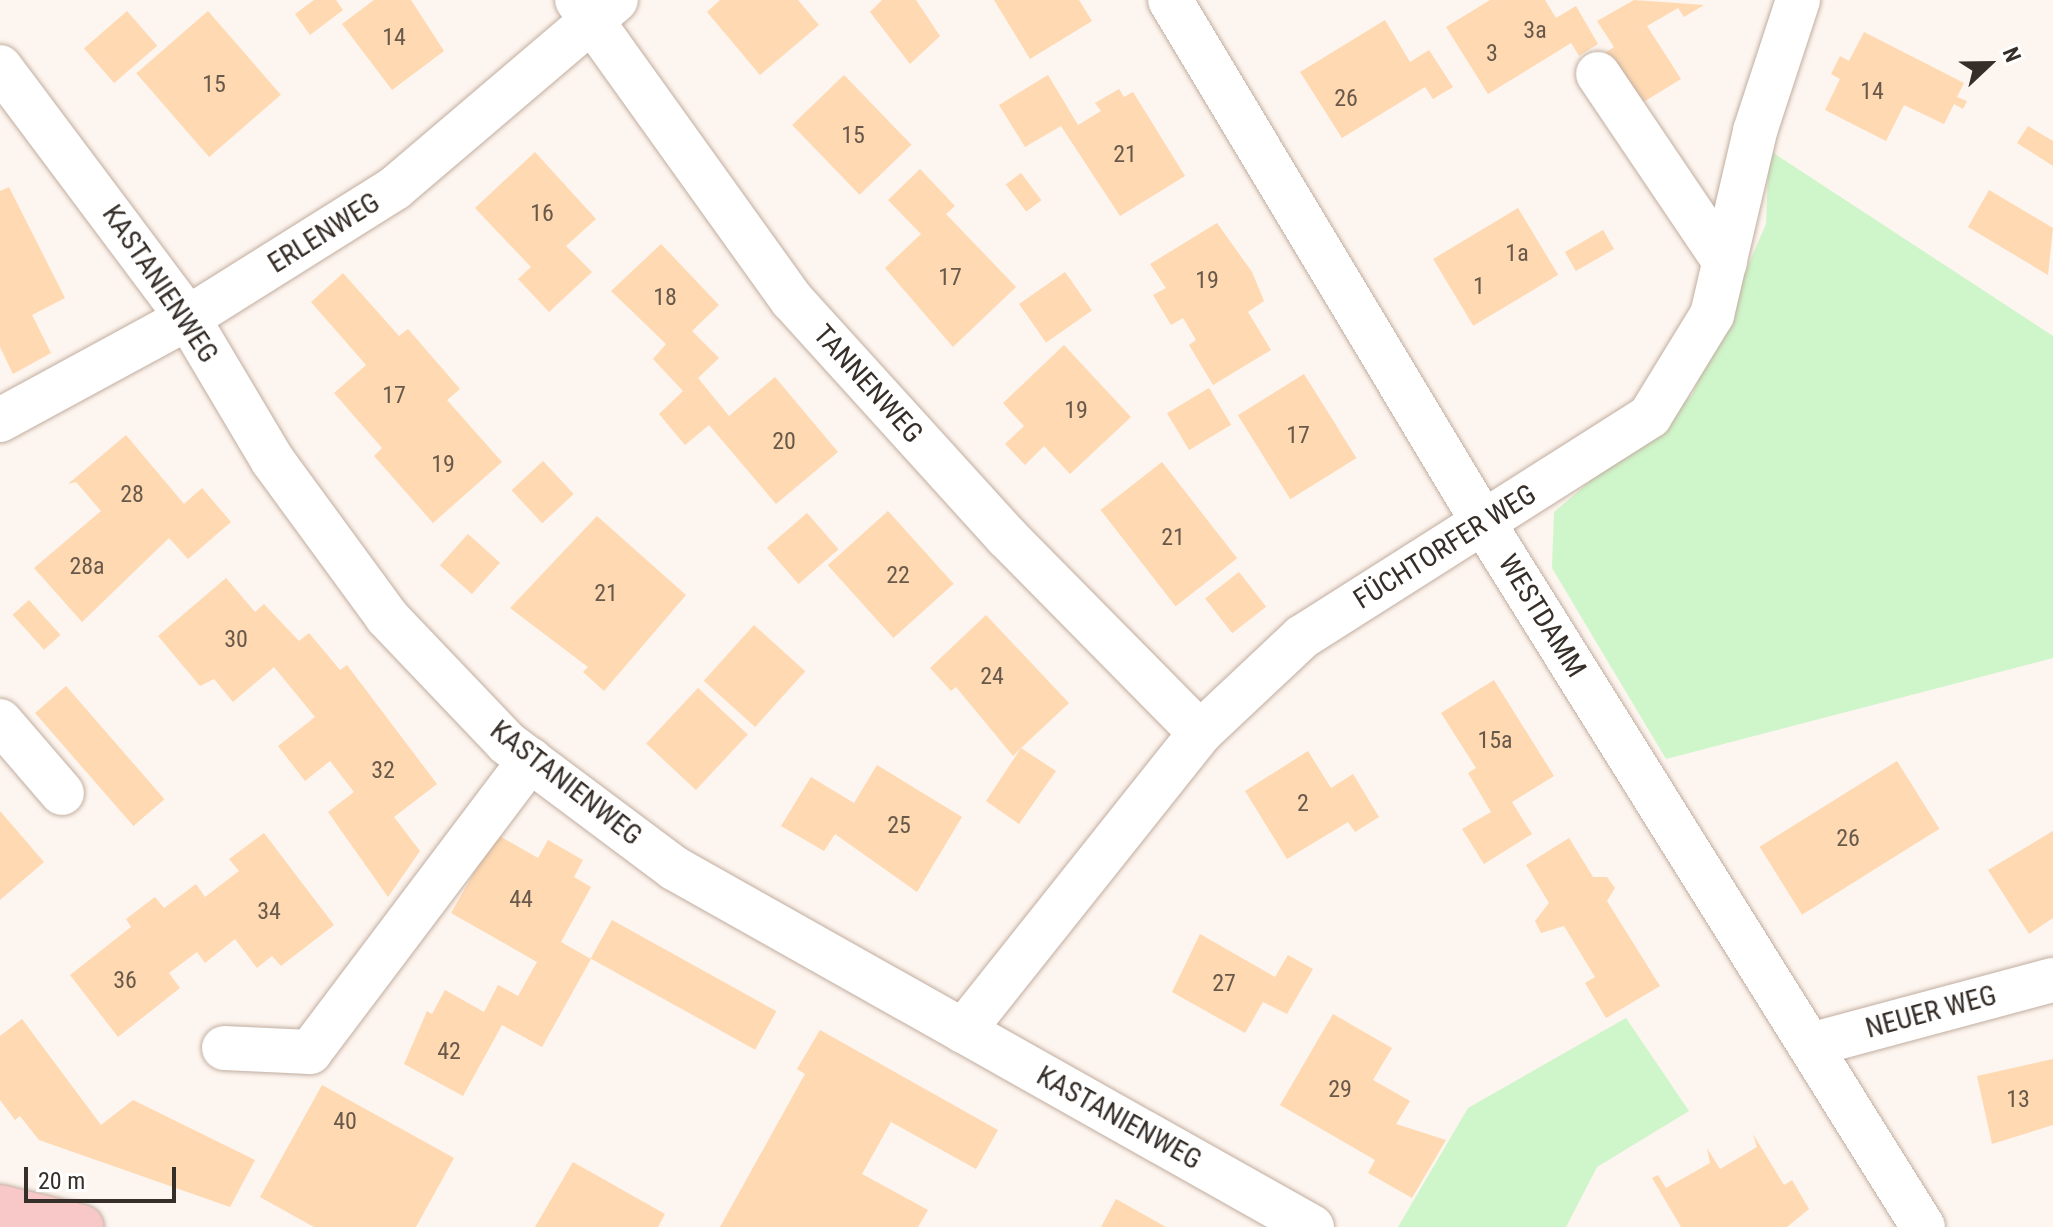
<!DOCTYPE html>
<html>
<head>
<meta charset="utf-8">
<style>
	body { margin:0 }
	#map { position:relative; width:2053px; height:1227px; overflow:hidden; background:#fdf5ef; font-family:"Roboto Condensed",sans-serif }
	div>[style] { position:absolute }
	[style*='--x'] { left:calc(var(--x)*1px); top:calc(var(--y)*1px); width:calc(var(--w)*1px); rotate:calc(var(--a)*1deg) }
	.green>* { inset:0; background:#cff5ca }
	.building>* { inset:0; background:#fed9b2; transform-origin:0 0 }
	.roads { filter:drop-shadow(0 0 2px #c1ad9f) drop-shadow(0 0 2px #c1ad9f) }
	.minor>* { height:44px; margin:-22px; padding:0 22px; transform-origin:22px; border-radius:22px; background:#fff }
	.major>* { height:44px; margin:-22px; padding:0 22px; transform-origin:22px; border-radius:22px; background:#f8c8c8 }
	span { translate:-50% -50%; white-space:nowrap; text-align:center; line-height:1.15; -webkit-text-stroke:7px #fff; paint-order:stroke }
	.number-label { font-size:24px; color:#68594a }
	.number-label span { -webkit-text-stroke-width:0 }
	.street-label { font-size:28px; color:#362e28 }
	.north { position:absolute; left:1949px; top:24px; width:80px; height:80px; -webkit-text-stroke:6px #fff; paint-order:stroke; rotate:68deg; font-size:22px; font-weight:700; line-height:32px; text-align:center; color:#362e28 }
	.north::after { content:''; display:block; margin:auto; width:28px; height:36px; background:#362e28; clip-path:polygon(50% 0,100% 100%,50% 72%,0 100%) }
	.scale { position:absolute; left:24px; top:1167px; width:152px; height:36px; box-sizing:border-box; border:4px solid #362e28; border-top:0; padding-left:10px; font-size:24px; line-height:28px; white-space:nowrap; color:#362e28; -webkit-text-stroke:6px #fff; paint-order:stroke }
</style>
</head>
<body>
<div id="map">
	<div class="green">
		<div style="clip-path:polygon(1769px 150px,2053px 336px,2053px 658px,1666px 759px,1552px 568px,1554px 512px,1692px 395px,1766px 224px)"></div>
		<div style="clip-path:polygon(1626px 1018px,1689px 1111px,1597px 1167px,1566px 1227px,1398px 1227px,1468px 1108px)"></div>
	</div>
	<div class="building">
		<div style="clip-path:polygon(314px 0,336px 0,343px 10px,310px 35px,295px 14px)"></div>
		<div style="clip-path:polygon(374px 0,411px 0,444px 51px,392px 90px,342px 24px)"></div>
		<div style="clip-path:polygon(720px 0,798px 0,819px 25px,760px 75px,707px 12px)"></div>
		<div style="clip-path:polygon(882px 0,916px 0,940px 36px,910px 64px,870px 12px)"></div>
		<div style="clip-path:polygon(994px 0,1079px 0,1092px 21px,1030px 59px)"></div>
		<div style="clip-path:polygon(1490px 0,1545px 0,1556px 18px,1576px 6px,1598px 44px,1579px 56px,1571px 43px,1488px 94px,1446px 27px)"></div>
		<div style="clip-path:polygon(1634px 0,1704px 5px,1684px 17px,1678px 8px,1647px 26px,1681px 79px,1637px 106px,1605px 53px,1614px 47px,1597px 21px)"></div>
		<div style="left:127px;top:11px;width:46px;height:57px;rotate:49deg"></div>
		<div style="left:208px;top:11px;width:111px;height:95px;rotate:49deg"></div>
		<div style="clip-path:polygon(1385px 20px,1410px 62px,1429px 50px,1453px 87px,1433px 99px,1425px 87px,1342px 138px,1300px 72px)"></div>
		<div style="clip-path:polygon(1864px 32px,1964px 83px,1957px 97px,1967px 101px,1963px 109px,1954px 104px,1944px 124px,1904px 105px,1886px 141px,1825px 110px,1840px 79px,1831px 74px,1840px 56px,1849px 61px)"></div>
		<div style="left:844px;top:75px;width:97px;height:72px;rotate:46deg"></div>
		<div style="clip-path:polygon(1048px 75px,1078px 125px,1101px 111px,1095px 103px,1119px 89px,1124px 97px,1133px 92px,1185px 176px,1120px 216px,1061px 126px,1025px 147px,999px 105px)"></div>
		<div style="clip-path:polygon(2028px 126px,2053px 141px,2053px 166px,2017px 143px)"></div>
		<div style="clip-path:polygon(535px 152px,596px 219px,566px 246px,592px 272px,549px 312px,518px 279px,531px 267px,475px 208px)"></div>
		<div style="clip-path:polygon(920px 169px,955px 206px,946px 214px,1016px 287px,953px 347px,885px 268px,921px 234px,888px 200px)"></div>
		<div style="left:1021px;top:173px;width:34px;height:19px;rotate:53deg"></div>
		<div style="clip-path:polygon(9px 187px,65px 298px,32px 315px,51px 353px,13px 374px,0 347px,0 191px)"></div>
		<div style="clip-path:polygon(1989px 190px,2053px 228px,2048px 275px,1968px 227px)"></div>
		<div style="left:1518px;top:208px;width:78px;height:99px;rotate:59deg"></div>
		<div style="clip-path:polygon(1217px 223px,1252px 272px,1264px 301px,1248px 312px,1271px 350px,1213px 385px,1189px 345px,1196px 340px,1183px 318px,1171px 325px,1153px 295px,1166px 288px,1150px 264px)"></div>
		<div style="left:1603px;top:230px;width:22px;height:44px;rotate:60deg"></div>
		<div style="clip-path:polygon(661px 244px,719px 305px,692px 331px,719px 358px,698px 378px,729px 416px,775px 377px,838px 452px,776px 504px,709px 425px,685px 445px,659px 414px,683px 391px,653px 359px,666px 344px,611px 291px)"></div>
		<div style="left:1065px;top:272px;width:47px;height:56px;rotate:55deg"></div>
		<div style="clip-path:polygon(343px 273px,399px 336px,408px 329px,460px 389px,447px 400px,502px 462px,433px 523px,374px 456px,382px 448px,334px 393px,366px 365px,311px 302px)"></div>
		<div style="clip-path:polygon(1064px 345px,1131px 417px,1070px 474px,1044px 446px,1025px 465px,1005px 444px,1024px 426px,1003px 403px)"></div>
		<div style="left:1304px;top:374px;width:99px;height:78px;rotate:58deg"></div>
		<div style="left:1209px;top:388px;width:43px;height:49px;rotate:59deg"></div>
		<div style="clip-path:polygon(126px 435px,184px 504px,202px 488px,231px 522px,188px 559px,169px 538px,82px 622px,34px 568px,101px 511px,76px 482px,68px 484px)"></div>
		<div style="left:543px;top:461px;width:45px;height:43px;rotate:47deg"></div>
		<div style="left:1162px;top:462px;width:122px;height:78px;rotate:52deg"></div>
		<div style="left:888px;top:511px;width:98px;height:81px;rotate:48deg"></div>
		<div style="left:807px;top:513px;width:48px;height:53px;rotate:49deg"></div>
		<div style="clip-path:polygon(597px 516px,686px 595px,604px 691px,583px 672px,588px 667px,510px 608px)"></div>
		<div style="left:468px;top:534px;width:43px;height:42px;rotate:42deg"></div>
		<div style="left:1239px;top:572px;width:44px;height:43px;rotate:52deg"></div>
		<div style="clip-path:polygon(226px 578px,255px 612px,264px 604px,299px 641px,309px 633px,340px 670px,347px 665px,437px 784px,394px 817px,420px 851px,388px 897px,328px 812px,354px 792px,330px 761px,305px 781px,278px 746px,315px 717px,274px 667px,233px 702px,214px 679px,200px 686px,158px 636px)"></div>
		<div style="left:29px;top:600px;width:47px;height:22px;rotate:48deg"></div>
		<div style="clip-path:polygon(986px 615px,1069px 703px,1021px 748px,1056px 771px,1019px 824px,986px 801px,1021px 748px,1013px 756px,956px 687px,951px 691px,930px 668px)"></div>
		<div style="left:754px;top:625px;width:69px;height:75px;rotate:42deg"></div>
		<div style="clip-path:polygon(1494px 680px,1554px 776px,1512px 802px,1532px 834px,1484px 864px,1462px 829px,1491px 812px,1468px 773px,1476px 768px,1441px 713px)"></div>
		<div style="left:66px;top:686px;width:150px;height:41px;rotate:49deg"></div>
		<div style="left:698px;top:688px;width:68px;height:76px;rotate:43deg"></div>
		<div style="clip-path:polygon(1308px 751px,1331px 788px,1353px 774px,1379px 817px,1355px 832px,1348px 822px,1287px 859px,1245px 791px)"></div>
		<div style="left:1897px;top:761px;width:80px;height:162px;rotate:58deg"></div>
		<div style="clip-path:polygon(877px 765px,962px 817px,917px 892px,835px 834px,824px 851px,781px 826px,811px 777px,854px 803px)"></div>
		<div style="clip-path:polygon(0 811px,44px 862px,0 900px)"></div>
		<div style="clip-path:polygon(2053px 831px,2053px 918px,2029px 934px,1988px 870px)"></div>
		<div style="clip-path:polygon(264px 833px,334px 925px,281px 966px,272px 956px,257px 968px,235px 939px,205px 963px,197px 952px,169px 973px,180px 988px,118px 1037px,70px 975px,131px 927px,126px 919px,155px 897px,164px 908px,196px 884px,205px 897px,239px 871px,229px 859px)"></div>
		<div style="clip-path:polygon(496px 834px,538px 858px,548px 840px,583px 860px,574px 877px,591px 887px,561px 942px,591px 959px,542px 1047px,502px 1025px,463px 1096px,404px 1064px,427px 1011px,432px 1014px,445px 990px,484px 1012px,498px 985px,518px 996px,537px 962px,451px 913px)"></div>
		<div style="clip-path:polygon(1569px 838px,1593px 877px,1607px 877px,1615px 888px,1607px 901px,1660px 986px,1606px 1018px,1585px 983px,1595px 977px,1564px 926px,1541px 933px,1535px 921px,1549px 903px,1526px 865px)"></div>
		<div style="left:612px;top:920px;width:188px;height:44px;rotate:29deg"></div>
		<div style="clip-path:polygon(1200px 934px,1275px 977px,1288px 955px,1313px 969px,1287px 1014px,1263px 1002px,1245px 1033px,1172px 992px)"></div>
		<div style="clip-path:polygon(1333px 1014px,1392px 1048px,1373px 1080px,1410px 1101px,1396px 1124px,1446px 1140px,1412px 1198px,1368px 1173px,1375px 1160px,1280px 1105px)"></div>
		<div style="clip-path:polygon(22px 1019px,101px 1125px,133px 1100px,255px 1160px,230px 1207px,39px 1140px,20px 1116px,15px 1120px,0 1100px,0 1036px)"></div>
		<div style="clip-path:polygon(820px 1030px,998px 1130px,976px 1169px,891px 1122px,862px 1174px,928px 1210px,918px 1227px,720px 1227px,805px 1074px,797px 1069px)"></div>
		<div style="clip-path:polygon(2053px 1059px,2053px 1125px,1992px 1144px,1977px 1076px)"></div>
		<div style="clip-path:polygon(322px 1085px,454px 1158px,416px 1227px,314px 1227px,260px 1197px)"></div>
		<div style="clip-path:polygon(1753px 1134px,1784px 1185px,1792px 1180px,1809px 1209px,1787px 1227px,1681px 1227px,1652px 1178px,1658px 1175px,1666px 1188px,1710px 1163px,1707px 1148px,1720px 1169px,1757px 1147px)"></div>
		<div style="clip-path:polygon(573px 1162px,665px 1214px,658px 1227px,535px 1227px)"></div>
		<div style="clip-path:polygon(1116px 1199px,1166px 1227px,1101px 1227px)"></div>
	</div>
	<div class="roads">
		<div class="minor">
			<div style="--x:577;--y:0;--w:369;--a:54.4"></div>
			<div style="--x:792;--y:300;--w:320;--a:47.8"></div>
			<div style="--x:1007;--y:537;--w:275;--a:45.4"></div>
			<div style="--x:1170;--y:0;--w:609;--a:59.05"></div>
			<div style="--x:1483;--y:522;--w:831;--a:58.03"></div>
			<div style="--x:0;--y:67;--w:314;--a:53.2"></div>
			<div style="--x:188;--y:318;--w:166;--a:59.3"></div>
			<div style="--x:273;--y:461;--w:193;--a:53.8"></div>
			<div style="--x:387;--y:617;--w:174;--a:46.4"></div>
			<div style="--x:507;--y:743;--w:209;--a:36.8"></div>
			<div style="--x:674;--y:868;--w:732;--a:29.37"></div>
			<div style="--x:1598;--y:74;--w:227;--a:56"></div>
			<div style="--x:0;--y:420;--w:214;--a:-28.5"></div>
			<div style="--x:188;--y:318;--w:244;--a:-32.1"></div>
			<div style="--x:395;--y:188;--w:290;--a:-40.4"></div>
			<div style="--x:0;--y:721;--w:95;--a:49.3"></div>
			<div style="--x:963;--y:1031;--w:381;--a:-51.5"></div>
			<div style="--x:1200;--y:733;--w:140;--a:-43.3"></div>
			<div style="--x:1302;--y:637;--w:412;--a:-32.4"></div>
			<div style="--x:1650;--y:416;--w:119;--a:-58.5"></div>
			<div style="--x:1712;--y:315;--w:189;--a:-76.8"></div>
			<div style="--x:1755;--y:131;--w:138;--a:-71.8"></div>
			<div style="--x:1810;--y:1045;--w:252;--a:-15"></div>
			<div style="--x:224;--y:1048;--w:86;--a:2.7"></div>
			<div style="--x:310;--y:1052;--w:366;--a:-53"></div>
		</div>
		<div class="major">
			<div style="--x:0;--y:1207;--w:84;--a:13.7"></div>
		</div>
	</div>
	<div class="number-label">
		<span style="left:1535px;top:31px">3a</span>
		<span style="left:394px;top:38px">14</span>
		<span style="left:1492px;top:54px">3</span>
		<span style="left:214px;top:85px">15</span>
		<span style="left:1872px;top:92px">14</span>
		<span style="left:1346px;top:99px">26</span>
		<span style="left:853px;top:136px">15</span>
		<span style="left:1125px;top:155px">21</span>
		<span style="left:542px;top:214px">16</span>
		<span style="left:1517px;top:254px">1a</span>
		<span style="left:950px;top:278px">17</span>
		<span style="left:1207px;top:281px">19</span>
		<span style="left:1479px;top:287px">1</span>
		<span style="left:665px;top:298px">18</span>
		<span style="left:394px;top:396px">17</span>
		<span style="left:1076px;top:411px">19</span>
		<span style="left:1298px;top:436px">17</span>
		<span style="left:784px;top:442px">20</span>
		<span style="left:443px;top:465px">19</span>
		<span style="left:132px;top:495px">28</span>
		<span style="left:1173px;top:538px">21</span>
		<span style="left:87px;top:567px">28a</span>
		<span style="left:898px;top:576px">22</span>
		<span style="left:606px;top:594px">21</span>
		<span style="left:236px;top:640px">30</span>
		<span style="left:992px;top:677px">24</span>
		<span style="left:1495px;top:741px">15a</span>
		<span style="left:383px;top:771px">32</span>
		<span style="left:1303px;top:804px">2</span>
		<span style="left:899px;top:826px">25</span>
		<span style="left:1848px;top:839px">26</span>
		<span style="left:521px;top:900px">44</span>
		<span style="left:269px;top:912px">34</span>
		<span style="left:125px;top:981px">36</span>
		<span style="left:1224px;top:984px">27</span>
		<span style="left:449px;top:1052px">42</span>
		<span style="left:1340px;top:1090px">29</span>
		<span style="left:2018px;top:1100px">13</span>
		<span style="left:345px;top:1122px">40</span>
	</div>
	<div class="street-label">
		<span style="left:324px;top:233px;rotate:-32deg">ERLENWEG</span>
		<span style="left:160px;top:284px;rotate:56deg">KASTANIENWEG</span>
		<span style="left:868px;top:384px;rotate:48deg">TANNENWEG</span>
		<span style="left:1445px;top:547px;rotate:-32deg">FÜCHTORFER WEG</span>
		<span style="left:1542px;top:616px;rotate:58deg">WESTDAMM</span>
		<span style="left:566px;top:783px;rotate:38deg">KASTANIENWEG</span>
		<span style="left:1931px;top:1012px;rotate:-15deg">NEUER WEG</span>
		<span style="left:1119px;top:1118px;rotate:29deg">KASTANIENWEG</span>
	</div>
	<div class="north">N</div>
	<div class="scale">20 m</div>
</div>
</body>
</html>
